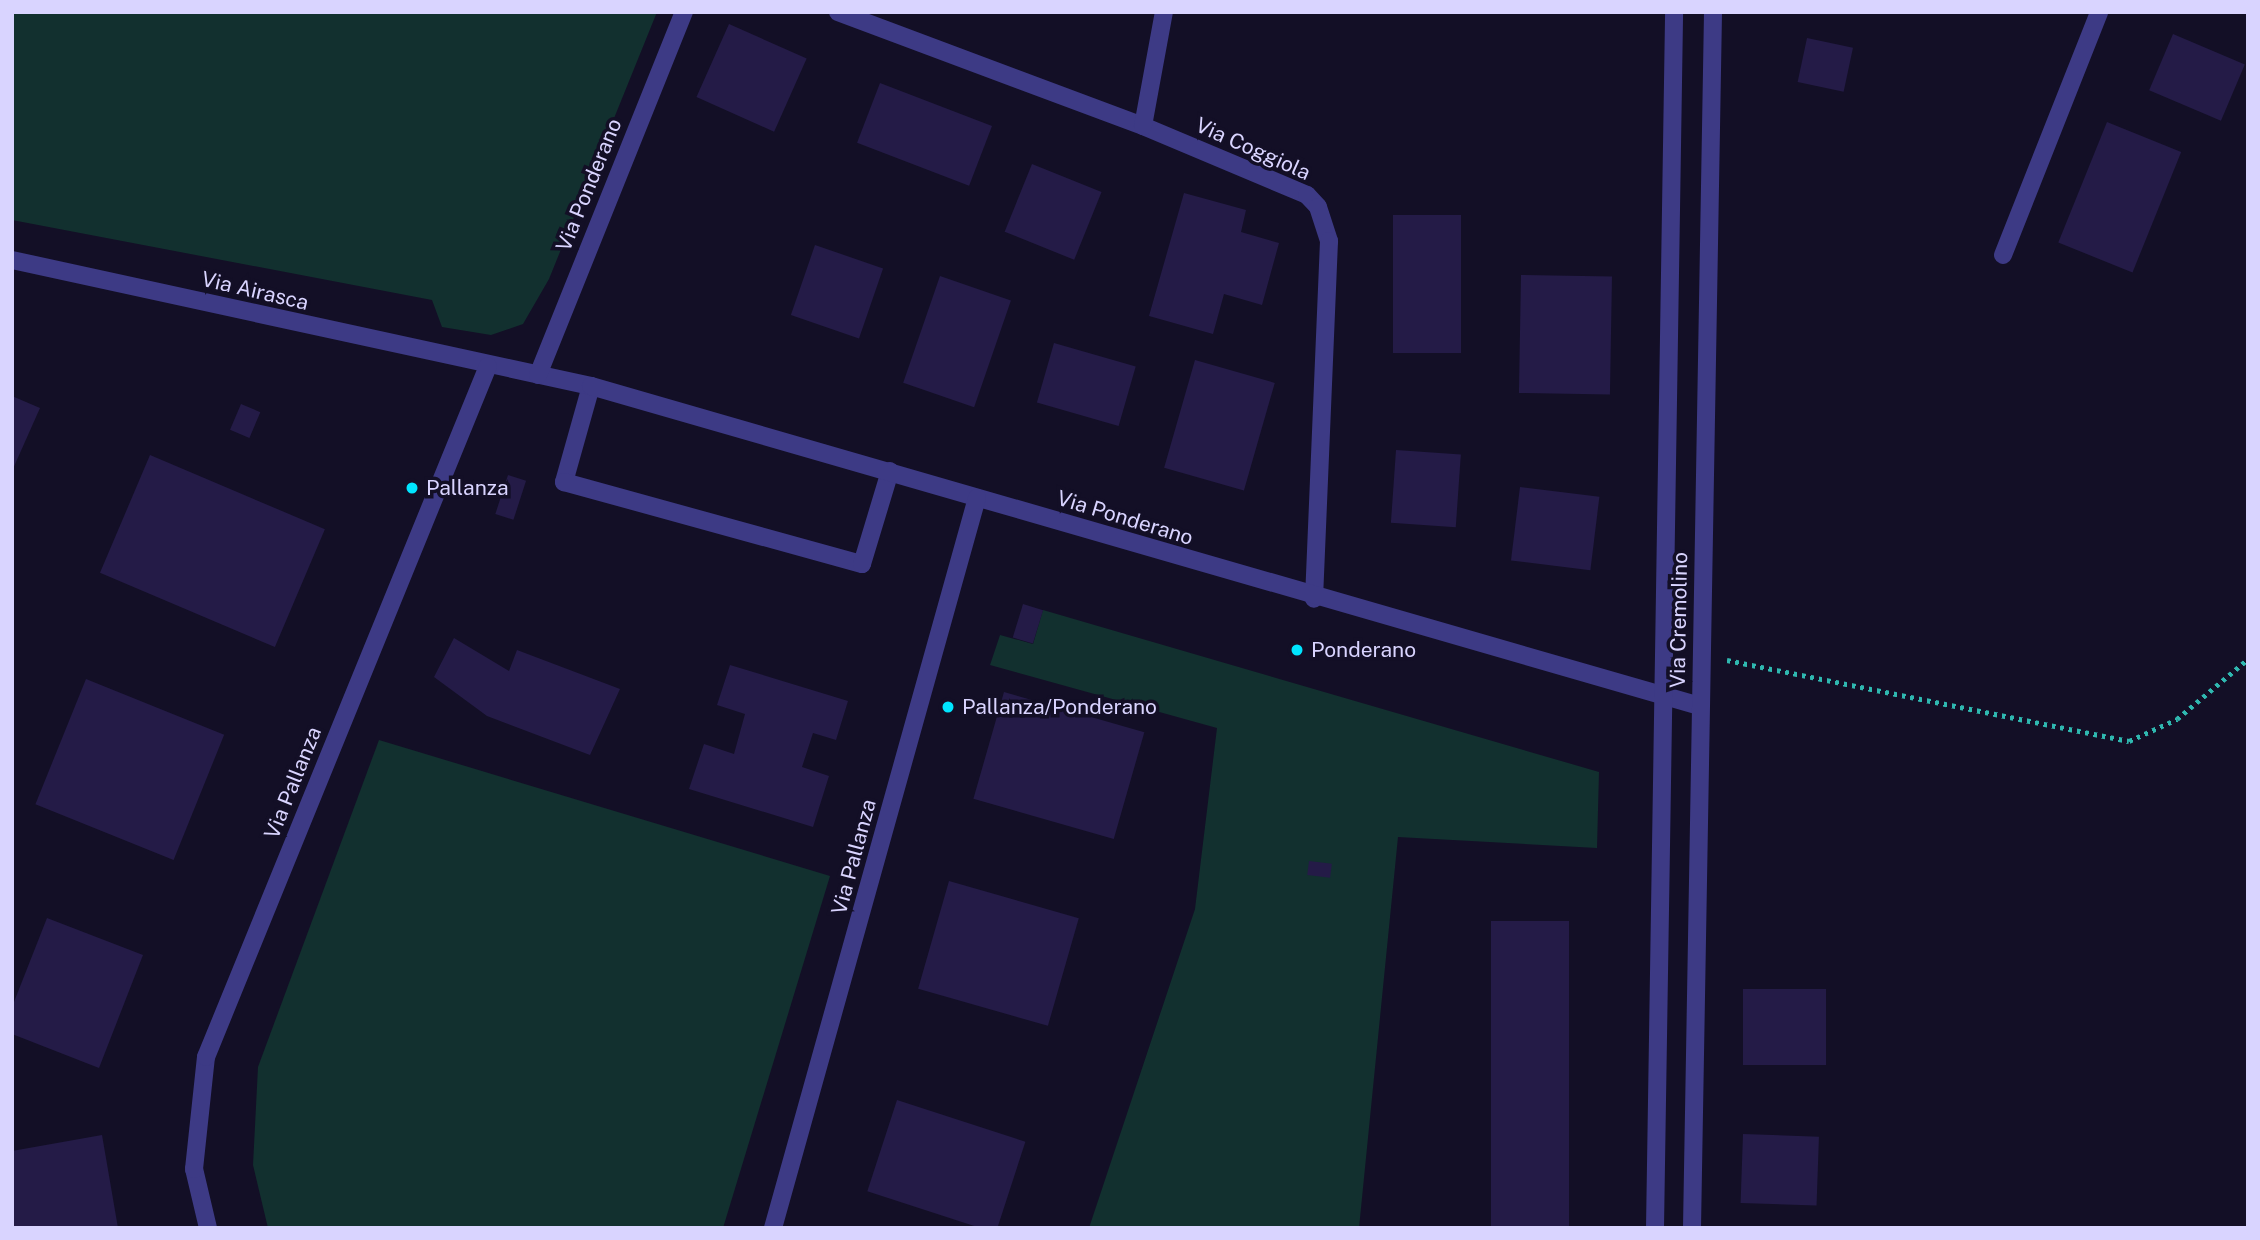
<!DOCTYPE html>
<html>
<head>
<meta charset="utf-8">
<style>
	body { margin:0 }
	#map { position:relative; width:2260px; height:1240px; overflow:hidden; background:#130f26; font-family:"Public Sans",sans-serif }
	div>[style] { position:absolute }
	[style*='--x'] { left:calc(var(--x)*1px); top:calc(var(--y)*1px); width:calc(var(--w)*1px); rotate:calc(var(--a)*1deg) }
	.green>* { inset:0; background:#12302f }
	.building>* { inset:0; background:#241b47; transform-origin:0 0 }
	.path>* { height:4.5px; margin-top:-2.25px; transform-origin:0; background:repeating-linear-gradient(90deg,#2fb8b0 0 3.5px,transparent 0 8.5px) }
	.service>* { height:18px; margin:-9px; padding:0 9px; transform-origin:9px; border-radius:9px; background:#3d3a85 }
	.minor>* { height:18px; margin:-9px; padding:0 9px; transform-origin:9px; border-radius:9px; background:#3d3a85 }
	.dots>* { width:19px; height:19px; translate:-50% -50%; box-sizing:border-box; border:4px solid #130f26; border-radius:50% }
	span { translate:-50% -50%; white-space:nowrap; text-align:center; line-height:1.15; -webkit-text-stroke:7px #130f26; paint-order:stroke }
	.street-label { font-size:21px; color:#d9d4ff }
	.poi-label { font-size:21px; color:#d9d4ff }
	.left { translate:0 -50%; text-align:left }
	.frame { position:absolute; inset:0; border:14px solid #d9d4ff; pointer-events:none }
</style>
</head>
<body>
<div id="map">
	<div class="green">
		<div style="clip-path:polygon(12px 12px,657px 12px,549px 279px,523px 324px,491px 335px,442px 327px,432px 300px,12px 220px)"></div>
		<div style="clip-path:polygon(1043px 610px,1599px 772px,1597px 848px,1398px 837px,1359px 1228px,1089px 1228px,1195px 909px,1217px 728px,990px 665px,1000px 635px,1033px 644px)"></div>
		<div style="clip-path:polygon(379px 740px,830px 876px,723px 1228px,268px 1228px,253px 1165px,258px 1067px)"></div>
	</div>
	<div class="building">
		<div style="left:729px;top:24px;width:85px;height:80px;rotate:24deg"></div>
		<div style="left:2173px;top:34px;width:78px;height:61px;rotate:23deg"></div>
		<div style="left:1807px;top:38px;width:47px;height:45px;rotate:12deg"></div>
		<div style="left:880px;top:83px;width:120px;height:64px;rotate:21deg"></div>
		<div style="left:2107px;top:122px;width:80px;height:130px;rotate:22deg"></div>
		<div style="left:1032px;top:164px;width:75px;height:73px;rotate:22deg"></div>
		<div style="clip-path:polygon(1184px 193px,1246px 210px,1241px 232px,1279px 243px,1262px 305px,1224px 294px,1213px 334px,1149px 316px)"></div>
		<div style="left:1393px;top:215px;width:68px;height:138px"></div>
		<div style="left:815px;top:245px;width:72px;height:74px;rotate:19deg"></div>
		<div style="left:1521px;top:275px;width:91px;height:118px;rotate:1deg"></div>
		<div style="left:940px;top:276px;width:75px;height:113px;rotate:19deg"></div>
		<div style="left:1054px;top:343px;width:85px;height:62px;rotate:16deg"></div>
		<div style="left:1195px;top:360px;width:83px;height:112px;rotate:16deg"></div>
		<div style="clip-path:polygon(12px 396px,40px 408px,12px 471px)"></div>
		<div style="left:241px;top:404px;width:21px;height:28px;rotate:23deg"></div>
		<div style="left:1396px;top:450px;width:65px;height:73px;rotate:4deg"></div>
		<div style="left:150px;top:455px;width:190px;height:128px;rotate:23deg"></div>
		<div style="left:508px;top:475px;width:19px;height:41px;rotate:18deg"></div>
		<div style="left:1520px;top:487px;width:80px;height:74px;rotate:7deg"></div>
		<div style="left:1023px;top:604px;width:21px;height:35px;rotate:17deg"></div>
		<div style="clip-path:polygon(454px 638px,509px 671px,517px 650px,620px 689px,590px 755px,487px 716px,434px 677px)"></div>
		<div style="clip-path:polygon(730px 665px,848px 701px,836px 740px,813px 733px,802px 767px,829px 776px,813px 827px,689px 789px,704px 744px,734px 754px,745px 714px,717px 705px)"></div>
		<div style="left:86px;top:679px;width:149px;height:135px;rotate:22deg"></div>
		<div style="left:1004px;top:692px;width:146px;height:111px;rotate:16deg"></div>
		<div style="left:1309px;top:861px;width:23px;height:14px;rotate:7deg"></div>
		<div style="left:949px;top:881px;width:135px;height:112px;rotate:16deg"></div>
		<div style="clip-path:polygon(47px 918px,143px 955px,99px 1068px,12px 1034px,12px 1007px)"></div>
		<div style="left:1491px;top:921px;width:78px;height:307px"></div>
		<div style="left:1743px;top:989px;width:83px;height:76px"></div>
		<div style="left:897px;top:1100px;width:135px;height:96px;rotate:18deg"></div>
		<div style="left:1743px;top:1134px;width:76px;height:69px;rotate:2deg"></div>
		<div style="clip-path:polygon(102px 1135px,118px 1228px,12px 1228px,12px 1151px)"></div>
	</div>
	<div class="path">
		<div style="--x:1727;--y:660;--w:410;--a:11.4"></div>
		<div style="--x:2129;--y:741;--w:53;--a:-24.6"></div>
		<div style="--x:2177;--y:719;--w:93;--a:-40.2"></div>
	</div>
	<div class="service">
		<div style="--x:2003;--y:255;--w:261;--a:-68.4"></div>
		<div style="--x:591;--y:386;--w:100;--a:105.7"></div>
		<div style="--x:564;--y:482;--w:309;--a:15.4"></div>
		<div style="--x:862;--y:564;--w:97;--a:-73.2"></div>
	</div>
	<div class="minor">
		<div style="--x:838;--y:12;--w:326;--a:20.5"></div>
		<div style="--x:1143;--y:126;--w:178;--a:22.8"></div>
		<div style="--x:1307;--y:195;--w:16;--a:47"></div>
		<div style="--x:1318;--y:207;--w:36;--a:72"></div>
		<div style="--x:1329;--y:241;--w:358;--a:92.4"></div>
		<div style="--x:1143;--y:126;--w:116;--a:-79.6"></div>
		<div style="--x:12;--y:260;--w:593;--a:12.28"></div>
		<div style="--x:591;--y:386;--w:1154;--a:16.1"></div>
		<div style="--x:538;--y:375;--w:391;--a:-68.1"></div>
		<div style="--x:208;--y:1228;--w:61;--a:-103.3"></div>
		<div style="--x:194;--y:1169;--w:113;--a:-83.9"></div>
		<div style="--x:206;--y:1057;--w:746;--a:-67.8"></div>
		<div style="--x:773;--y:1228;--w:758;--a:-74.39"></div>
		<div style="--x:1655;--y:1228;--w:1216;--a:-89.1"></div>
		<div style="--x:1692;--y:1228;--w:1216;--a:-89.01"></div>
	</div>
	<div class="dots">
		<div style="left:412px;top:488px;background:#00e5ff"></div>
		<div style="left:1297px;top:650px;background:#00e5ff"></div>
		<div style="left:948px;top:707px;background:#00e5ff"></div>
	</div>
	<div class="street-label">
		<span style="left:1253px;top:149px;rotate:24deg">Via Coggiola</span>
		<span style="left:589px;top:185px;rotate:-68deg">Via Ponderano</span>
		<span style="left:255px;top:291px;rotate:13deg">Via Airasca</span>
		<span style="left:1125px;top:518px;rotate:17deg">Via Ponderano</span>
		<span style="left:1679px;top:620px;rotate:-89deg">Via Cremolino</span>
		<span style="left:293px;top:783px;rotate:-68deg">Via Pallanza</span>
		<span style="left:854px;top:857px;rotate:-75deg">Via Pallanza</span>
	</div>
	<div class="poi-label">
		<span class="left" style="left:426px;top:488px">Pallanza</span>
		<span class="left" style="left:1311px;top:650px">Ponderano</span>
		<span class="left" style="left:962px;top:707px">Pallanza/Ponderano</span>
	</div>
	<div class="frame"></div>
</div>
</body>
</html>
